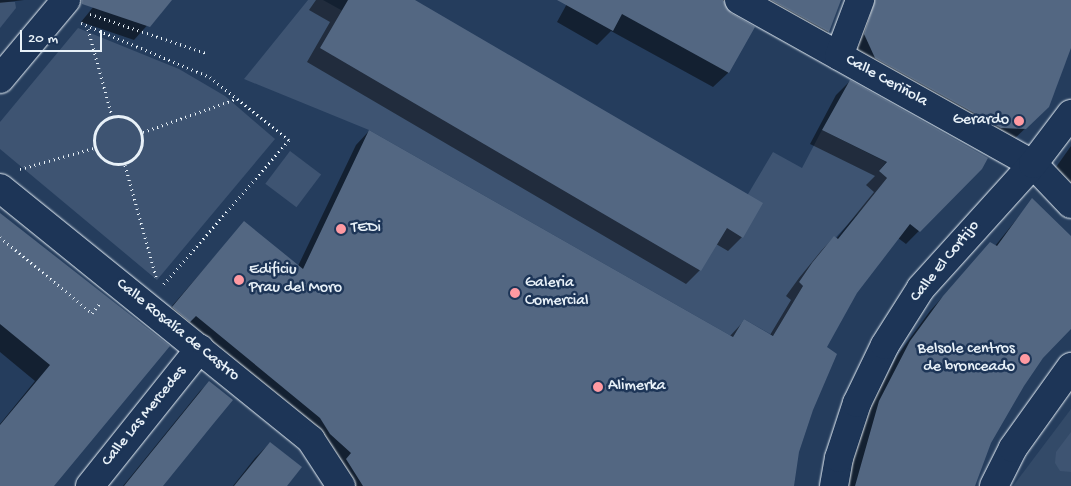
<!DOCTYPE html>
<html>
<head>
<meta charset="utf-8">
<style>
	body { margin:0 }
	#map { position:relative; width:1071px; height:486px; overflow:hidden; background:#253d5d; font-family:"Gochi Hand",sans-serif }
	div>[style] { position:absolute }
	[style*='--x'] { left:calc(var(--x)*1px); top:calc(var(--y)*1px); width:calc(var(--w)*1px); rotate:calc(var(--a)*1deg) }
	.built>* { inset:0; background:#334a68 }
	.green>* { inset:0; background:#3e5472; transform-origin:0 0 }
	.shadow>* { inset:0; background:#0007 }
	.building>* { inset:0; background:#536782 }
	.path>* { height:3px; margin-top:-1.5px; transform-origin:0; background:repeating-linear-gradient(90deg,#e8f1f8 0 1px,transparent 0 5px) }
	.path>.ring { margin:-1.5px; padding:0; box-sizing:content-box; background:none; border:3px solid #e8f1f8; border-radius:50% }
	.roads { filter:drop-shadow(0 0 1px #e8f1f8) drop-shadow(0 0 1px #e8f1f8) }
	.street>* { height:28px; margin:-14px; padding:0 14px; transform-origin:14px; border-radius:14px; background:#1d3557 }
	.secondary>* { height:28px; margin:-14px; padding:0 14px; transform-origin:14px; border-radius:14px; background:#1d3557 }
	.dots>* { width:14px; height:14px; translate:-50% -50%; box-sizing:border-box; border:2px solid #1d3557; border-radius:50% }
	span { translate:-50% -50%; white-space:nowrap; text-align:center; line-height:1.15; -webkit-text-stroke:5px #1d3557; paint-order:stroke }
	.street-label { font-size:16px; color:#e8f1f8 }
	.poi-label { font-size:16px; color:#e8f1f8 }
	.right { translate:-100% -50%; text-align:right }
	.left { translate:0 -50%; text-align:left }
	.scale { position:absolute; left:20px; top:30px; width:82px; height:22px; box-sizing:border-box; border:2px solid #e8f1f8; border-top:0; padding-left:6px; font-size:15px; line-height:18px; white-space:nowrap; color:#e8f1f8; -webkit-text-stroke:4px #1d3557; paint-order:stroke }
</style>
</head>
<body>
<div id="map">
	<div class="built">
		<div style="clip-path:polygon(1071px 409px,1071px 486px,1013px 486px)"></div>
	</div>
	<div class="green">
		<div style="clip-path:polygon(308px 0,323px 0,729px 226px,773px 152px,802px 168px,822px 130px,886px 162px,879px 171px,889px 180px,812px 263px,799px 282px,803px 286px,779px 339px,744px 319px,733px 337px,369px 130px,244px 79px)"></div>
		<div style="clip-path:polygon(0 2px,15px 2px,16px 8px,0 28px)"></div>
		<div style="clip-path:polygon(78px 28px,179px 69px,225px 96px,275px 139px,157px 280px,0 149px,0 122px)"></div>
		<div style="left:290px;top:151px;width:39px;height:41px;rotate:37deg"></div>
		<div style="clip-path:polygon(1071px 432px,1071px 472px,1060px 471px,1055px 463px,1056px 452px)"></div>
	</div>
	<div class="shadow">
		<div style="clip-path:polygon(0 0,24px 0,0 3px)"></div>
		<div style="clip-path:polygon(99px 0,170px 0,134px 40px,81px 22px)"></div>
		<div style="clip-path:polygon(316px 0,412px 0,742px 237px,728px 251px,716px 244px,700px 270px,686px 284px,307px 62px,330px 22px,309px 10px)"></div>
		<div style="clip-path:polygon(569px 0,840px 0,828px 32px,813px 46px,731px 1px,722px 1px,725px 9px,753px 27px,728px 73px,713px 87px,611px 31px,597px 45px,557px 22px)"></div>
		<div style="clip-path:polygon(851px 0,1071px 0,1071px 45px,1033px 121px,1010px 143px,850px 49px)"></div>
		<div style="clip-path:polygon(850px 81px,981px 168px,906px 244px,898px 238px,856px 293px,825px 347px,820px 388px,798px 451px,793px 486px,341px 486px,159px 321px,244px 223px,298px 266px,356px 145px,369px 131px,729px 337px,744px 321px,770px 335px,791px 300px,786px 296px,799px 278px,821px 251px,834px 237px,836px 239px,874px 192px,866px 185px,875px 176px,810px 144px,836px 95px)"></div>
		<div style="clip-path:polygon(1071px 146px,1071px 183px,1054px 170px)"></div>
		<div style="clip-path:polygon(1032px 200px,1071px 240px,1071px 327px,1042px 358px,1023px 385px,990px 442px,974px 486px,845px 486px,866px 415px,897px 356px,930px 311px,990px 244px,995px 246px)"></div>
		<div style="clip-path:polygon(0 215px,168px 346px,52px 486px,0 486px,0 424px,35px 381px,0 352px)"></div>
		<div style="clip-path:polygon(209px 383px,161px 486px,123px 486px,200px 391px)"></div>
		<div style="clip-path:polygon(270px 443px,285px 486px,233px 486px,255px 458px)"></div>
	</div>
	<div class="building">
		<div style="clip-path:polygon(82px 0,172px 0,150px 27px,82px 4px)"></div>
		<div style="clip-path:polygon(348px 0,415px 0,763px 203px,743px 238px,727px 228px,701px 271px,320px 48px)"></div>
		<div style="clip-path:polygon(557px 0,723px 0,731px 13px,755px 27px,729px 73px,622px 14px,613px 31px)"></div>
		<div style="clip-path:polygon(771px 0,841px 0,829px 32px)"></div>
		<div style="clip-path:polygon(875px 0,1071px 0,1071px 48px,1049px 107px,1026px 129px,1001px 128px,875px 58px,864px 34px)"></div>
		<div style="clip-path:polygon(850px 80px,988px 158px,982px 169px,920px 232px,910px 224px,857px 293px,827px 347px,837px 354px,813px 410px,799px 452px,794px 486px,363px 486px,346px 459px,351px 453px,330px 434px,320px 418px,196px 316px,190px 322px,172px 307px,244px 221px,303px 269px,369px 130px,733px 337px,744px 319px,773px 336px,803px 286px,799px 282px,812px 263px,834px 236px,838px 239px,887px 178px,879px 171px,887px 162px,822px 130px)"></div>
		<div style="clip-path:polygon(1032px 198px,1071px 236px,1071px 329px,1043px 358px,1024px 386px,991px 443px,975px 486px,855px 486px,879px 401px,910px 341px,943px 296px,990px 242px,997px 246px)"></div>
		<div style="clip-path:polygon(0 213px,170px 346px,54px 486px,0 486px,0 425px,50px 365px,0 324px)"></div>
		<div style="clip-path:polygon(209px 381px,233px 400px,214px 423px,163px 486px,124px 486px)"></div>
		<div style="clip-path:polygon(270px 442px,302px 467px,287px 486px,234px 486px)"></div>
	</div>
	<div class="path">
		<div style="--x:90;--y:14;--w:122;--a:18.6"></div>
		<div style="--x:81;--y:23;--w:140;--a:22.7"></div>
		<div style="--x:210;--y:77;--w:101;--a:38.6"></div>
		<div style="--x:289;--y:140;--w:194;--a:131"></div>
		<div style="--x:88;--y:29;--w:90;--a:74.6"></div>
		<div class="ring" style="left:94px;top:116px;width:45px;height:45px"></div>
		<div style="--x:143;--y:132;--w:99;--a:-19.5"></div>
		<div style="--x:125;--y:165;--w:116;--a:74.5"></div>
		<div style="--x:20;--y:169;--w:77;--a:-15.8"></div>
		<div style="--x:0;--y:237;--w:119;--a:39.6"></div>
		<div style="--x:92;--y:313;--w:13;--a:-51"></div>
	</div>
	<div class="roads">
		<div class="street">
			<div style="--x:739;--y:0;--w:337;--a:29.2"></div>
			<div style="--x:1033;--y:164;--w:55;--a:46.5"></div>
			<div style="--x:839;--y:56;--w:60;--a:-69.4"></div>
			<div style="--x:0;--y:188;--w:400;--a:39"></div>
			<div style="--x:311;--y:440;--w:55;--a:56.9"></div>
			<div style="--x:90;--y:486;--w:176;--a:-51.4"></div>
			<div style="--x:834;--y:486;--w:28;--a:-80"></div>
			<div style="--x:839;--y:458;--w:58;--a:-71.9"></div>
			<div style="--x:857;--y:403;--w:64;--a:-64.2"></div>
			<div style="--x:885;--y:345;--w:67;--a:-57.7"></div>
			<div style="--x:921;--y:288;--w:167;--a:-47.9"></div>
			<div style="--x:1033;--y:164;--w:63;--a:-52.8"></div>
			<div style="--x:994;--y:486;--w:42;--a:-63.4"></div>
			<div style="--x:1013;--y:448;--w:100;--a:-54.4"></div>
		</div>
		<div class="secondary">
			<div style="--x:0;--y:79;--w:103;--a:-50.1"></div>
		</div>
	</div>
	<div class="dots">
		<div style="left:1019px;top:121px;background:#ff9aa2"></div>
		<div style="left:341px;top:229px;background:#ff9aa2"></div>
		<div style="left:239px;top:280px;background:#ff9aa2"></div>
		<div style="left:515px;top:293px;background:#ff9aa2"></div>
		<div style="left:1025px;top:359px;background:#ff9aa2"></div>
		<div style="left:598px;top:387px;background:#ff9aa2"></div>
	</div>
	<div class="street-label">
		<span style="left:886px;top:82px;rotate:29deg">Calle Ceriñola</span>
		<span style="left:946px;top:262px;rotate:-51deg">Calle El Cortijo</span>
		<span style="left:177px;top:331px;rotate:39deg">Calle Rosalía de Castro</span>
		<span style="left:145px;top:417px;rotate:-51deg">Calle Las Mercedes</span>
	</div>
	<div class="poi-label">
		<span class="right" style="left:1009px;top:121px">Gerardo</span>
		<span class="left" style="left:351px;top:229px">TEDi</span>
		<span class="left" style="left:249px;top:280px">Edificiu<br>Prau del Moro</span>
		<span class="left" style="left:525px;top:293px">Galeria<br>Comercial</span>
		<span class="right" style="left:1015px;top:359px">Belsole centros<br>de bronceado</span>
		<span class="left" style="left:608px;top:387px">Alimerka</span>
	</div>
	<div class="scale">20 m</div>
</div>
</body>
</html>
